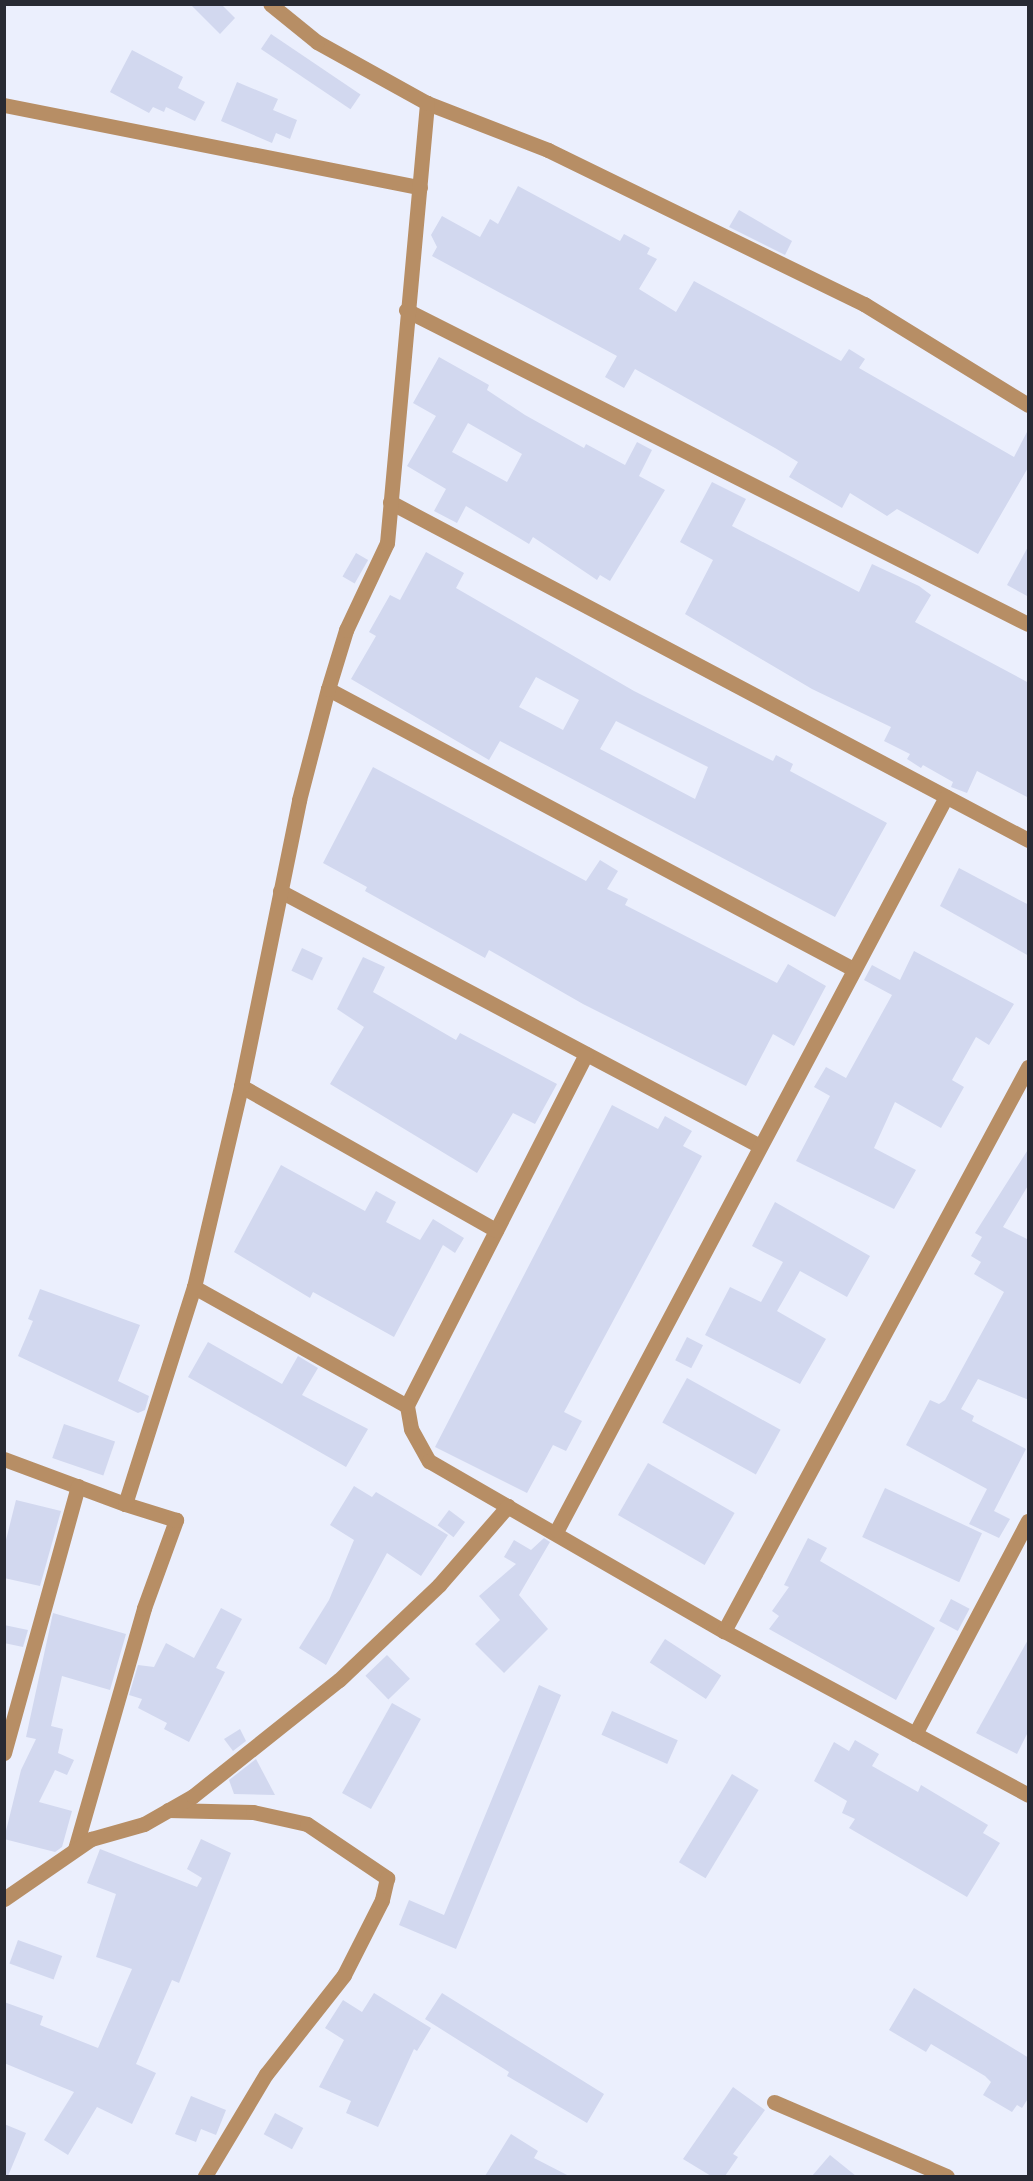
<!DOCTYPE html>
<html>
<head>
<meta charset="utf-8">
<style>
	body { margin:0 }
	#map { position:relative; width:1033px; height:2181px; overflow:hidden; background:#ebeffd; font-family:"Asap Condensed",sans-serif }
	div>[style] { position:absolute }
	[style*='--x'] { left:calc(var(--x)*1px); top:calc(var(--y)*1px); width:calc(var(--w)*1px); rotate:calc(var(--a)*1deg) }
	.building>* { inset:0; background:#d2d8ef; transform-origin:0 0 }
	.minor>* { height:15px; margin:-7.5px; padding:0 7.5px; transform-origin:7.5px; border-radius:7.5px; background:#b78e65 }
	span { translate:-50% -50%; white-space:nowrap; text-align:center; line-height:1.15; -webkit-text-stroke:6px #fdfdfd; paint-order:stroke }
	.frame { position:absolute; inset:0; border:6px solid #282a33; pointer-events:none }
</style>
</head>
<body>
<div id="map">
	<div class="building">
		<div style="clip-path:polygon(190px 4px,221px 4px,235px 18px,220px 34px)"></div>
		<div style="left:271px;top:34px;width:108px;height:18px;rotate:34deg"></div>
		<div style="clip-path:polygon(132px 50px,183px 77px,178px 88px,205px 102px,195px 121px,166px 107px,164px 112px,153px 107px,149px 113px,110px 92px)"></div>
		<div style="clip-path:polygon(237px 82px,278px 99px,273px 110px,297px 120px,290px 139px,276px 133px,272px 143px,221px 121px)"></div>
		<div style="clip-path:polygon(518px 186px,620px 241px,624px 234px,650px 248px,647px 254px,657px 259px,639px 289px,676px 312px,694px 281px,841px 361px,849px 349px,865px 359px,859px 368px,1014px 457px,1029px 428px,1029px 466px,978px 554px,897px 509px,887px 516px,850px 493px,842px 508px,789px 477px,798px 462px,775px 448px,635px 369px,624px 388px,605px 377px,617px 356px,432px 256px,437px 247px,431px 235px,442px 216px,480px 237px,490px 219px,498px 224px)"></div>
		<div style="clip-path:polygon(739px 210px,792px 241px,785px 255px,729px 227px)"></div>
		<div style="clip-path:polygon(evenodd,439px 357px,489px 385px,487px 390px,525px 415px,584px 448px,586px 444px,625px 465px,637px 442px,652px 450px,639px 476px,665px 490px,610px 581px,600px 575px,597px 580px,533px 537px,529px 544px,466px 506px,457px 523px,434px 511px,446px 489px,407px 466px,436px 416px,413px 403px,439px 357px,468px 423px,522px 454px,507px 482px,452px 452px,468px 423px)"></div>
		<div style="clip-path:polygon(712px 482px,746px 499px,732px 526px,859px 592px,872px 564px,919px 586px,931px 595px,915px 622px,1029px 683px,1029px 798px,977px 771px,967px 793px,951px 787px,953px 782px,923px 765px,921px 768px,907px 759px,910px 754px,884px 741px,891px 727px,812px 689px,685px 614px,713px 560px,680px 542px)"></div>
		<div style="clip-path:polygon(1029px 545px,1029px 597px,1007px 585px)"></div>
		<div style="clip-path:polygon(evenodd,426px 552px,464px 573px,456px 588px,634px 691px,773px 761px,776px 755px,793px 764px,790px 771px,887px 823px,835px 917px,500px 741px,489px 760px,351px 679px,376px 636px,369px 632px,390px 595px,400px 600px,426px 552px,536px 677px,579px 700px,563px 730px,519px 707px,536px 677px,426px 552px,616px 721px,708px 767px,695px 799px,600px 749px,616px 721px)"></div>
		<div style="left:356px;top:553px;width:14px;height:27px;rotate:30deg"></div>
		<div style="clip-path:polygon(373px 767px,586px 881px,600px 860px,618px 871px,607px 889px,628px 899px,625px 905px,777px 983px,788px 964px,826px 986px,794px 1046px,773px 1034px,746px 1086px,583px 1004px,489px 950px,485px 958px,365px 891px,367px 887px,323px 863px)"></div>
		<div style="clip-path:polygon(959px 868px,1029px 905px,1029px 956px,940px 906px)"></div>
		<div style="left:302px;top:948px;width:23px;height:25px;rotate:25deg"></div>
		<div style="clip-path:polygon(914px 951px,1014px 1004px,989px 1045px,976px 1037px,952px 1080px,964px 1087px,941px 1128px,895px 1102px,874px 1148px,916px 1170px,894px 1209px,796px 1161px,830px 1096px,814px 1087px,826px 1067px,846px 1078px,892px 995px,864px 980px,872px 965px,900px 980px)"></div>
		<div style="clip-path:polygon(363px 957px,385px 967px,373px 992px,456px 1040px,460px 1033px,557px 1084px,535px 1124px,513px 1113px,477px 1173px,330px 1084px,364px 1027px,337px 1009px)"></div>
		<div style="clip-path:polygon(612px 1105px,658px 1129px,665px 1116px,692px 1131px,683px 1146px,702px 1156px,564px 1412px,582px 1421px,566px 1451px,553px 1445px,527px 1493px,435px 1447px)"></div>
		<div style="clip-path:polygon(1029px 1148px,1029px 1184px,1003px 1227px,1029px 1240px,1029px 1400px,978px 1379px,961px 1409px,974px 1416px,972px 1421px,1026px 1449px,994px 1511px,1010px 1519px,999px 1538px,969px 1524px,987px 1489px,906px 1445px,930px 1400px,939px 1404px,945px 1400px,1004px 1292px,974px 1274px,981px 1262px,971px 1256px,982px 1237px,975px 1233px)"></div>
		<div style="clip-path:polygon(281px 1165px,365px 1211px,376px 1191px,396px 1202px,386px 1222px,420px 1240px,433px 1219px,464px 1238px,455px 1253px,443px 1245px,394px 1337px,313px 1292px,310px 1298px,234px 1252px)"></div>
		<div style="clip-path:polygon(775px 1202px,870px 1256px,847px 1297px,800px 1271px,777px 1311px,826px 1339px,800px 1384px,705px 1335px,730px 1287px,761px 1302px,783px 1262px,752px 1246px)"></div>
		<div style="clip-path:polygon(40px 1289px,140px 1325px,118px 1381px,149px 1396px,145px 1410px,138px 1413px,18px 1356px,33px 1321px,28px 1319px)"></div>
		<div style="left:687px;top:1337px;width:18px;height:26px;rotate:27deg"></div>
		<div style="clip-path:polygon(208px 1342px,282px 1384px,298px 1356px,318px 1368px,302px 1395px,368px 1429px,346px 1467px,188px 1377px)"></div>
		<div style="left:687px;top:1378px;width:107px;height:51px;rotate:29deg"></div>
		<div style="left:64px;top:1424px;width:54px;height:36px;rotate:19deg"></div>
		<div style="left:648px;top:1463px;width:100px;height:60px;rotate:30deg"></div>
		<div style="clip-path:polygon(354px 1486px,372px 1497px,376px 1492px,448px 1535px,421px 1576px,387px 1553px,326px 1665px,299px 1648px,329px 1600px,354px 1540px,330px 1525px)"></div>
		<div style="left:885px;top:1488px;width:107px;height:54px;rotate:25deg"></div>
		<div style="clip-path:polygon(16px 1500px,61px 1511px,40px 1586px,4px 1578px,4px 1548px)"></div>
		<div style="left:449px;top:1510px;width:20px;height:19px;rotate:37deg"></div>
		<div style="clip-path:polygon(544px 1538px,550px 1542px,519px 1595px,548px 1629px,504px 1673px,475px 1644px,500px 1620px,479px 1596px,516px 1564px,504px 1557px,514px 1540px,531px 1550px)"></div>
		<div style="clip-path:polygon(808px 1538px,827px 1548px,820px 1561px,935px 1628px,896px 1700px,769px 1629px,779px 1616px,772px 1611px,789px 1587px,784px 1585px)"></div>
		<div style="left:951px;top:1599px;width:21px;height:25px;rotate:28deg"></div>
		<div style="clip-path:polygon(221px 1608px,242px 1619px,216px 1668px,225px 1672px,189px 1742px,164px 1729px,167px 1723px,138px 1708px,142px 1699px,129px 1695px,138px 1665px,154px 1667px,166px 1643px,194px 1658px)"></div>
		<div style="clip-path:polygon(53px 1613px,126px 1634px,110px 1690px,62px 1676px,51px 1726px,63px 1729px,58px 1753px,74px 1760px,67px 1775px,55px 1770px,39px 1802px,72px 1811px,62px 1847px,55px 1852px,4px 1839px,21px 1770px,36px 1739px,26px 1737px)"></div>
		<div style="clip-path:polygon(4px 1625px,28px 1630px,23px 1647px,4px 1643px)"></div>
		<div style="clip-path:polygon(1029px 1638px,1029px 1730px,1017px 1754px,976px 1733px)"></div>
		<div style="left:665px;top:1639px;width:67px;height:28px;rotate:33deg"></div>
		<div style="left:387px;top:1655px;width:33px;height:30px;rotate:46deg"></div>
		<div style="clip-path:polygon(539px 1685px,561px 1695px,456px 1949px,399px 1925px,409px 1900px,444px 1915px)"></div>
		<div style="left:392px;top:1703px;width:33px;height:103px;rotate:29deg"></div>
		<div style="left:612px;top:1711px;width:72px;height:26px;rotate:24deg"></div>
		<div style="clip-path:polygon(240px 1729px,246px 1741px,233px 1751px,224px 1739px)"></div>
		<div style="clip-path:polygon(855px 1740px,879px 1754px,872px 1766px,918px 1792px,921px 1785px,988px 1825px,983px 1833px,1000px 1843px,967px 1897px,849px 1828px,855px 1819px,842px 1813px,847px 1801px,814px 1781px,834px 1742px,849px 1751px)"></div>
		<div style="clip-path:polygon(256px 1759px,275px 1795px,234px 1794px,229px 1780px)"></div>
		<div style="left:732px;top:1774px;width:31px;height:103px;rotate:31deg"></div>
		<div style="clip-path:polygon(201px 1839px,231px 1853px,179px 1983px,172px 1980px,136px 2064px,156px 2073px,132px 2124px,97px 2107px,68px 2155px,44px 2140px,74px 2092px,4px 2063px,4px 2002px,43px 2016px,40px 2025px,98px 2048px,132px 1969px,96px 1957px,116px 1894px,87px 1883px,100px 1849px,197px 1887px,202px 1878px,187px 1869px)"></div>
		<div style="left:18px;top:1940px;width:47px;height:25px;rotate:20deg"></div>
		<div style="clip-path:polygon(914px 1988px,1029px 2058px,1029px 2097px,1022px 2108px,1017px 2105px,1012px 2112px,983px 2095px,991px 2082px,985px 2076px,931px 2044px,926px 2052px,889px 2030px)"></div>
		<div style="clip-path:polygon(374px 1993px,431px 2028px,417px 2051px,414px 2049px,378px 2127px,346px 2113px,351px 2101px,319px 2087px,344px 2040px,325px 2028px,343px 2000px,362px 2012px)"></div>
		<div style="clip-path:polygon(442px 1993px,604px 2094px,587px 2123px,507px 2076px,509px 2072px,425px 2019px)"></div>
		<div style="clip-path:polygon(733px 2087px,765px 2110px,733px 2154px,738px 2157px,725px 2176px,711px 2176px,683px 2159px)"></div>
		<div style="clip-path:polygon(191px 2096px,226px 2110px,216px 2135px,201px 2129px,196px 2142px,175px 2134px)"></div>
		<div style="left:275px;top:2113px;width:32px;height:24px;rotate:28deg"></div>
		<div style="clip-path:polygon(4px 2124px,26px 2133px,8px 2176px,4px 2176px)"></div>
		<div style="clip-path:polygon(511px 2134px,538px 2151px,534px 2158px,569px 2176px,485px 2176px)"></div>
		<div style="clip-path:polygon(830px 2155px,856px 2176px,812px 2176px)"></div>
	</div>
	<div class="minor">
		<div style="--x:427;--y:103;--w:130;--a:21.2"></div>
		<div style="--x:548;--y:150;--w:352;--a:26"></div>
		<div style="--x:864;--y:304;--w:193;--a:31.6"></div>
		<div style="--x:4;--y:105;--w:424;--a:11.2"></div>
		<div style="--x:406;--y:310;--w:697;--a:26.79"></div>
		<div style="--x:390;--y:502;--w:722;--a:27.91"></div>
		<div style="--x:328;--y:689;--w:595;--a:28.07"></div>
		<div style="--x:280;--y:891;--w:541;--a:27.99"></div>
		<div style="--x:586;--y:1054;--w:395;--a:117"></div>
		<div style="--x:407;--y:1406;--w:23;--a:80"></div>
		<div style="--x:411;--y:1429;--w:37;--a:61"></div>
		<div style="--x:429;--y:1461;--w:340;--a:30"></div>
		<div style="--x:1028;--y:1067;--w:641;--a:118.32"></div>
		<div style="--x:724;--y:1631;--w:345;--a:28.3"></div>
		<div style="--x:241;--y:1086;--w:293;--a:29.5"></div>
		<div style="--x:194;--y:1287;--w:244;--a:29.2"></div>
		<div style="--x:4;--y:1459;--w:129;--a:20.4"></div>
		<div style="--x:557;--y:1530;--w:830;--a:-62.05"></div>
		<div style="--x:915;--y:1734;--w:241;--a:-62.1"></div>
		<div style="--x:4;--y:1753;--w:277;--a:-74.5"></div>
		<div style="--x:168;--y:1810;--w:85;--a:1.3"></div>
		<div style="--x:253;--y:1812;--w:55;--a:12.5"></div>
		<div style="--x:307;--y:1824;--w:97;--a:34"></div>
		<div style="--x:387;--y:1878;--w:23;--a:103"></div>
		<div style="--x:382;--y:1900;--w:84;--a:116.9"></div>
		<div style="--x:344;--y:1975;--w:126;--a:128.2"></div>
		<div style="--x:266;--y:2074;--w:119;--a:120.9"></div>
		<div style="--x:75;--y:1849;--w:251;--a:-74"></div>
		<div style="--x:144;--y:1608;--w:94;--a:-70"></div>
		<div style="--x:176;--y:1520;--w:53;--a:-162.6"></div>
		<div style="--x:125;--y:1504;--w:228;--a:-72.4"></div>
		<div style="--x:194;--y:1287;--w:206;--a:-76.8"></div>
		<div style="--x:241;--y:1086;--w:292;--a:-78.5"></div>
		<div style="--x:299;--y:800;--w:115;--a:-75.4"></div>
		<div style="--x:328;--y:689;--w:62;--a:-73"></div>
		<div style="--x:346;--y:630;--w:96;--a:-64.8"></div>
		<div style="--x:387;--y:543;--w:442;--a:-84.8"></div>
		<div style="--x:427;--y:103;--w:126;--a:-151"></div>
		<div style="--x:317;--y:42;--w:60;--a:-141"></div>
		<div style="--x:4;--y:1899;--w:106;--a:-34.6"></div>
		<div style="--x:91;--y:1839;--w:55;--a:-15.8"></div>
		<div style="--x:144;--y:1824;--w:56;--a:-29.7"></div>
		<div style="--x:193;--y:1796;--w:186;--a:-38.5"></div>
		<div style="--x:339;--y:1680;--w:138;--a:-43.5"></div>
		<div style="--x:439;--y:1585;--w:105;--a:-48.9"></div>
		<div style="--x:774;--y:2102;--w:188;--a:23.2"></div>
	</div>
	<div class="frame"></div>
</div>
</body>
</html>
